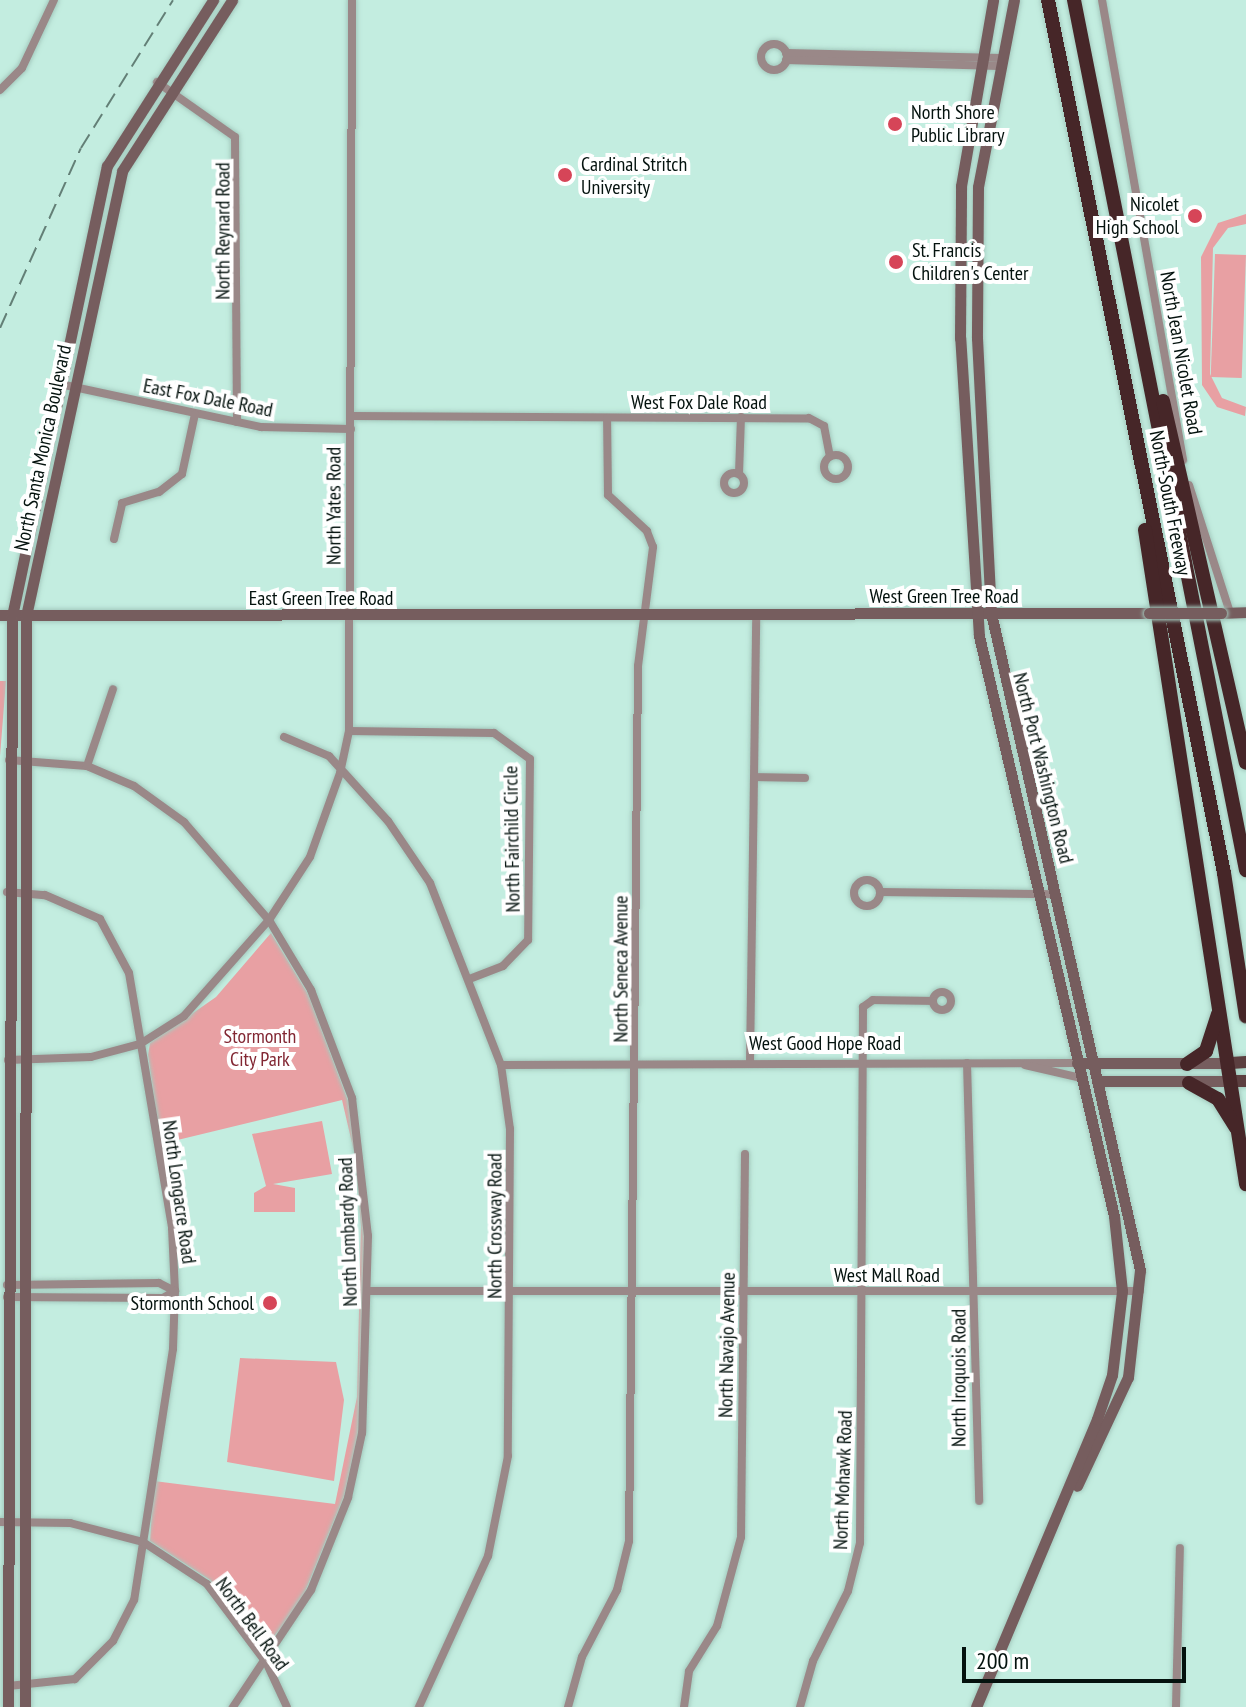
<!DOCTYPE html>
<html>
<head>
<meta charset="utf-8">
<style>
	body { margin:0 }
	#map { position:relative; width:1246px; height:1707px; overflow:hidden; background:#c3ede0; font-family:"PT Sans Narrow",sans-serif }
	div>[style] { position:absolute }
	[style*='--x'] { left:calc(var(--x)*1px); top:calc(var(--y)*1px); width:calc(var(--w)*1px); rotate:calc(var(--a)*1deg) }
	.green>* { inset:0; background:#e8a0a3; transform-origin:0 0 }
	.roads { filter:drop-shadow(0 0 2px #a4cabe) drop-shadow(0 0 2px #a4cabe) }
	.street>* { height:8px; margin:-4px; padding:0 4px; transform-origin:4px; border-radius:4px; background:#9a8888 }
	.street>.ring { margin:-4px; padding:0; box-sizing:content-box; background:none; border:8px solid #9a8888; border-radius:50% }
	.secondary>* { height:11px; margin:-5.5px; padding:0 5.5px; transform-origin:5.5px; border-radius:5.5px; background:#765d5e }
	.primary>* { height:12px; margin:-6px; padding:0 6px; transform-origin:6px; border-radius:6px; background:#5c3f40 }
	.highway>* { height:14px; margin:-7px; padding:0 7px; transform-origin:7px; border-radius:7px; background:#462628 }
	.rail>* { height:2px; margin-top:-1px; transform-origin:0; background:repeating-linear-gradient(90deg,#637f76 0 16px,transparent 0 24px) }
	.bridges { filter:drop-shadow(0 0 2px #a4cabe) drop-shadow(0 0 2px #a4cabe) }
	.secondary-bridge>* { height:11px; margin:-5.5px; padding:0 5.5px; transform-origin:5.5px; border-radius:5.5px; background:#765d5e }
	.dots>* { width:22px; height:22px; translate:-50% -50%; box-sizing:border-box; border:4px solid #fff; border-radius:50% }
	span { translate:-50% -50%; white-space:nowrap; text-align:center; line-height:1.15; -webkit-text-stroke:8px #fff; paint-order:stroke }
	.poi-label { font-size:20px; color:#04120e }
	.left { translate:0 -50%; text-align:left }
	.right { translate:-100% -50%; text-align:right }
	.street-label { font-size:20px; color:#04120e }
	.park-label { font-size:20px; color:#822733 }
	.scale { position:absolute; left:962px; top:1647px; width:224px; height:36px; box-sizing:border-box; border:4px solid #04120e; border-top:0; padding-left:10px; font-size:24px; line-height:28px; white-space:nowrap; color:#04120e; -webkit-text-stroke:6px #fff; paint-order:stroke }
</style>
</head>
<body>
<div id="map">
	<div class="green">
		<div style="clip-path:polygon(1246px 214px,1246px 224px,1228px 228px,1213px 248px,1210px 374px,1222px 398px,1246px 407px,1245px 416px,1217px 407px,1202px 385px,1201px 257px,1218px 223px)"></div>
		<div style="left:1215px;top:254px;width:31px;height:123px;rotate:2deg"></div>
		<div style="clip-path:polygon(0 681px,6px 681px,0 756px)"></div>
		<div style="clip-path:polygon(271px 933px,308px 994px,350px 1106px,364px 1222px,364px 1337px,358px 1433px,344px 1496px,301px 1602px,266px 1647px,210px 1580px,150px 1541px,154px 1481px,335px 1504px,357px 1397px,361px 1226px,355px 1156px,342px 1100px,161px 1144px,148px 1055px,150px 1043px,216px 997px)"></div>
		<div style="clip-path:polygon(322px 1121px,332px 1174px,273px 1184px,295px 1188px,295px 1212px,254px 1212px,254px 1193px,266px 1186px,252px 1134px)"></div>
		<div style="clip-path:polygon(240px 1358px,336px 1362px,344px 1400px,334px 1481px,227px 1462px)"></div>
	</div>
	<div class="roads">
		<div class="street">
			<div style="--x:1102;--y:0;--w:467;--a:80"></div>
			<div class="ring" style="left:761px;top:44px;width:18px;height:18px"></div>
			<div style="--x:786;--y:53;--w:215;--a:1.3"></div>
			<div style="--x:786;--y:60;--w:213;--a:1.6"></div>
			<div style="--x:157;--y:82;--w:95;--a:35.2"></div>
			<div style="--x:235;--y:137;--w:285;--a:89.6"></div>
			<div style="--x:0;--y:90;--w:31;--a:-45"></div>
			<div style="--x:22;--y:68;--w:75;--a:-64.8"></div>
			<div style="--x:60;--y:384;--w:206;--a:12.1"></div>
			<div style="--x:261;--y:427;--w:90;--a:1.3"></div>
			<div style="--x:351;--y:416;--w:458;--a:0.3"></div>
			<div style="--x:809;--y:418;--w:17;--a:28"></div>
			<div style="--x:824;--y:426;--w:31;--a:79"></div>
			<div class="ring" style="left:824px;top:455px;width:16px;height:16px"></div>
			<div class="ring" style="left:724px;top:473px;width:12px;height:12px"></div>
			<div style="--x:739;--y:474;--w:57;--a:-88"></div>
			<div style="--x:1189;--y:485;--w:134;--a:72.2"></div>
			<div style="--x:114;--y:539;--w:37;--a:-77"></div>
			<div style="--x:122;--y:503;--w:39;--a:-17"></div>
			<div style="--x:159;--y:492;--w:29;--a:-38"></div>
			<div style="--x:182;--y:474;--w:61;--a:-77.8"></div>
			<div style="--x:349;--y:731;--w:145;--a:0.8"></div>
			<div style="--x:494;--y:733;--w:44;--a:35.8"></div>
			<div style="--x:530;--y:759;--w:181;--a:90.6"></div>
			<div style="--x:528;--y:940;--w:36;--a:134"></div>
			<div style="--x:503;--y:966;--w:34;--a:159"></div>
			<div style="--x:284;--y:737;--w:49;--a:22.9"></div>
			<div style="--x:329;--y:756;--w:88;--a:47.8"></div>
			<div style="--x:388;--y:821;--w:75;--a:55.9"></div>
			<div style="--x:430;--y:883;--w:195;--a:68.7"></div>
			<div style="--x:501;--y:1065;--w:65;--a:82"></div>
			<div style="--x:510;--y:1129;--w:327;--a:90.4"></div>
			<div style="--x:508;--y:1456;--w:102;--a:101.3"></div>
			<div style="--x:488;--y:1556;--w:166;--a:114.6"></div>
			<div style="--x:9;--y:760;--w:78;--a:4.4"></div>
			<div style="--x:87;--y:766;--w:51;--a:23.1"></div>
			<div style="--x:134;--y:786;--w:62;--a:35.8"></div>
			<div style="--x:184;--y:822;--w:130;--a:49.1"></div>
			<div style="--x:269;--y:920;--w:82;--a:59"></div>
			<div style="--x:311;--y:990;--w:116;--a:69.2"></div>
			<div style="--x:352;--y:1098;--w:139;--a:83.4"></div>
			<div style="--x:368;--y:1236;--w:197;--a:91.7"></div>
			<div style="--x:362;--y:1433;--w:66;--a:102.2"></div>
			<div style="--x:348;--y:1498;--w:99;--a:111.9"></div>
			<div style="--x:311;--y:1590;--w:141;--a:123.7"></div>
			<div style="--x:87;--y:766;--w:81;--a:-71.3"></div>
			<div style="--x:755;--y:777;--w:50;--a:1.1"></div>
			<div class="ring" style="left:854px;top:880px;width:18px;height:18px"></div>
			<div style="--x:7;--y:892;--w:38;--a:5"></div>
			<div style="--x:45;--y:895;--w:60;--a:23.6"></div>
			<div style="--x:100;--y:919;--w:61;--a:61.8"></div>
			<div style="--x:129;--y:973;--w:259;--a:80.4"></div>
			<div style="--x:172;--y:1228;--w:63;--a:87.3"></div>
			<div style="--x:175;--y:1291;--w:58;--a:92"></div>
			<div style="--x:173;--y:1349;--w:254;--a:98.8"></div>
			<div style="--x:134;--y:1600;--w:46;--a:117.1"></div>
			<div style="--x:113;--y:1641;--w:54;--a:135"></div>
			<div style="--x:75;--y:1679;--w:67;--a:174"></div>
			<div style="--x:880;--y:892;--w:174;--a:0.7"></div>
			<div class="ring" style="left:933px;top:992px;width:10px;height:10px"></div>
			<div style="--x:8;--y:1060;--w:83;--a:-2.1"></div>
			<div style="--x:91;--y:1057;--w:51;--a:-14.9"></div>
			<div style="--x:140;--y:1044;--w:52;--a:-32.5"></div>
			<div style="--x:184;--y:1016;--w:128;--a:-48.5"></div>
			<div style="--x:269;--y:920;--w:75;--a:-56.9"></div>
			<div style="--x:310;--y:857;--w:89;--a:-70.3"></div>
			<div style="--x:340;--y:773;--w:43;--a:-77.9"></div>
			<div style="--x:349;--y:731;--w:731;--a:-89.76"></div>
			<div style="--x:750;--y:1063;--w:449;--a:-89.2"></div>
			<div style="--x:967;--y:1063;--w:438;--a:88.4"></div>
			<div style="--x:501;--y:1065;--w:576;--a:-0.2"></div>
			<div style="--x:1025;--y:1065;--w:57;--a:13.1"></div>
			<div style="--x:7;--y:1285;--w:152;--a:-0.8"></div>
			<div style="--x:159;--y:1283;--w:18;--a:27"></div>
			<div style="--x:368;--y:1291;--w:772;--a:0"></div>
			<div style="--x:7;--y:1297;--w:156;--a:0.4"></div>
			<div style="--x:163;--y:1298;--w:14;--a:-30"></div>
			<div style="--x:0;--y:1522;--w:70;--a:0.8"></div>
			<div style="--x:70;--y:1523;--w:75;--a:14.6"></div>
			<div style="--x:143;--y:1542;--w:77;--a:33.3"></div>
			<div style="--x:207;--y:1584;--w:100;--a:53.1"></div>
			<div style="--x:267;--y:1664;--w:47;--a:65.1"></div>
			<div style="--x:568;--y:1707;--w:52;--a:-74.4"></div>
			<div style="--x:582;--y:1657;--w:76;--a:-62.4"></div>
			<div style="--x:617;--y:1590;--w:50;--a:-76.2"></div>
			<div style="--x:629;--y:1541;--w:875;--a:-89.41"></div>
			<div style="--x:638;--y:666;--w:120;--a:-82.8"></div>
			<div style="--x:653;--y:547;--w:17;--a:-111"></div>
			<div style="--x:647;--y:531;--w:53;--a:-137.3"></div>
			<div style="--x:608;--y:495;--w:77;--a:-90.7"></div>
			<div style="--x:684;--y:1707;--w:36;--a:-82"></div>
			<div style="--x:689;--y:1671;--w:53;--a:-58.1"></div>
			<div style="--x:717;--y:1626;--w:92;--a:-74.9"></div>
			<div style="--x:741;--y:1537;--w:383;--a:-89.4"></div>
			<div style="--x:800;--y:1707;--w:48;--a:-74.2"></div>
			<div style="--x:813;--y:1661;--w:78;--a:-63.4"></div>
			<div style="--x:848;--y:1591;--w:49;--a:-76"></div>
			<div style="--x:860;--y:1543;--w:536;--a:-89.68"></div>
			<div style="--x:863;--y:1007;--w:12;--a:-35"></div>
			<div style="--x:873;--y:1000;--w:60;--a:1"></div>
			<div style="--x:1176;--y:1707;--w:159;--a:-88.6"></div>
		</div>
		<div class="secondary">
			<div style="--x:1014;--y:0;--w:190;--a:100.9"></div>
			<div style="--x:978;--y:187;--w:151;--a:90.4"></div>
			<div style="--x:977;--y:338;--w:275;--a:87.1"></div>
			<div style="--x:991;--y:613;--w:674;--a:77.22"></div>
			<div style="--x:1140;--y:1270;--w:108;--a:96.4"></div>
			<div style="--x:1128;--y:1377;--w:120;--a:115.1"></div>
			<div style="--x:1221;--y:613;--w:25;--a:-2"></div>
			<div style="--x:0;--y:615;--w:1149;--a:-0.1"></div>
			<div style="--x:1077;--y:1063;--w:154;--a:0"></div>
			<div style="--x:1097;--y:1081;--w:137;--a:0"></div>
			<div style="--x:8;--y:1707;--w:1091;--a:-89.79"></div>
			<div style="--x:12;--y:616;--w:460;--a:-78.1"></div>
			<div style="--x:107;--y:166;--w:197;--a:-57.4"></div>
			<div style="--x:25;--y:1707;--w:1091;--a:-89.95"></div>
			<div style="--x:26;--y:616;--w:455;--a:-77.8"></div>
			<div style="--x:122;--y:171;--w:203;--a:-57.2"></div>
			<div style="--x:976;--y:1707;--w:312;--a:-67.2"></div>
			<div style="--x:1097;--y:1419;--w:46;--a:-71.2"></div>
			<div style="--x:1112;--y:1375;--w:85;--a:-83.2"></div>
			<div style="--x:1122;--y:1291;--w:75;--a:-96.1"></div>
			<div style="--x:1114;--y:1216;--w:596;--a:-103.1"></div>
			<div style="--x:979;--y:636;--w:299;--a:-93.6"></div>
			<div style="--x:960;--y:338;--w:152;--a:-89.6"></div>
			<div style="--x:961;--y:186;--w:189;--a:-80.2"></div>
		</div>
		<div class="primary">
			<div style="--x:1231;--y:1063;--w:15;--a:-4"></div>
			<div style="--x:1234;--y:1081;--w:12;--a:0"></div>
		</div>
		<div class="highway">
			<div style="--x:1048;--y:0;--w:891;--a:78.6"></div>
			<div style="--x:1224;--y:873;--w:145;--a:81.3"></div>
			<div style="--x:1074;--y:0;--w:887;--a:78.82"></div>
			<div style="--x:1163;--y:401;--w:371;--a:77.1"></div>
			<div style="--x:1145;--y:530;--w:662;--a:81.22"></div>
			<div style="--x:1187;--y:1064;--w:23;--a:-34"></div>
			<div style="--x:1206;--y:1051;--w:39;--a:-72"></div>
			<div style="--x:1189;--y:1083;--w:33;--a:29"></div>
			<div style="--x:1218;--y:1099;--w:34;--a:58"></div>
		</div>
	</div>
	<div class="rail">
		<div style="--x:0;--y:328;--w:197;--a:-65.8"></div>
		<div style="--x:81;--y:148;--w:174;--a:-58.1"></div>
	</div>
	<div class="bridges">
		<div class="secondary-bridge">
			<div style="--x:1149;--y:613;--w:72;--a:0"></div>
		</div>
	</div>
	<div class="dots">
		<div style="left:895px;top:124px;background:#d64558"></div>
		<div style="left:565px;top:175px;background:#d64558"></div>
		<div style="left:1195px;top:216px;background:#d64558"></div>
		<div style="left:896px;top:262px;background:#d64558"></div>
		<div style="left:270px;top:1303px;background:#d64558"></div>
	</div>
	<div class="poi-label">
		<span class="left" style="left:911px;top:124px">North Shore<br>Public Library</span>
		<span class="left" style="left:581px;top:176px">Cardinal Stritch<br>University</span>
		<span class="right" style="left:1179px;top:216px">Nicolet<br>High School</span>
		<span class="left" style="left:912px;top:262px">St. Francis<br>Children's Center</span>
		<span class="right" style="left:254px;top:1303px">Stormonth School</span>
	</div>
	<div class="street-label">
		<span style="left:223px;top:231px;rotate:-90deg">North Reynard Road</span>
		<span style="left:1181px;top:353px;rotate:80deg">North Jean Nicolet Road</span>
		<span style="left:208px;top:398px;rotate:11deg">East Fox Dale Road</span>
		<span style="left:699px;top:402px">West Fox Dale Road</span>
		<span style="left:43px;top:448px;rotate:-78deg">North Santa Monica Boulevard</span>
		<span style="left:1170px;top:503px;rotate:79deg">North-South Freeway</span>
		<span style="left:334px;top:506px;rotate:-90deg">North Yates Road</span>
		<span style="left:944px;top:596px">West Green Tree Road</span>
		<span style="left:321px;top:598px">East Green Tree Road</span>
		<span style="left:1043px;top:768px;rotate:76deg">North Port Washington Road</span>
		<span style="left:512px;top:839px;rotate:-91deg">North Fairchild Circle</span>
		<span style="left:621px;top:969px;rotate:-90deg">North Seneca Avenue</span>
		<span style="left:825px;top:1043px">West Good Hope Road</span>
		<span style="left:179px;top:1192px;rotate:82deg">North Longacre Road</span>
		<span style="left:495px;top:1226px;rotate:-90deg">North Crossway Road</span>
		<span style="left:348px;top:1232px;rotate:-92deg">North Lombardy Road</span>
		<span style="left:887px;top:1275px">West Mall Road</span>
		<span style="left:727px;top:1345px;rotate:-89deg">North Navajo Avenue</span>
		<span style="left:959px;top:1378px;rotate:-90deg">North Iroquois Road</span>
		<span style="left:843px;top:1480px;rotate:-88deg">North Mohawk Road</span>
		<span style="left:252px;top:1624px;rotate:54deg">North Bell Road</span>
	</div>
	<div class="park-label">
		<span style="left:260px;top:1048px">Stormonth<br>City Park</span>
	</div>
	<div class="scale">200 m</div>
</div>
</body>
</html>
